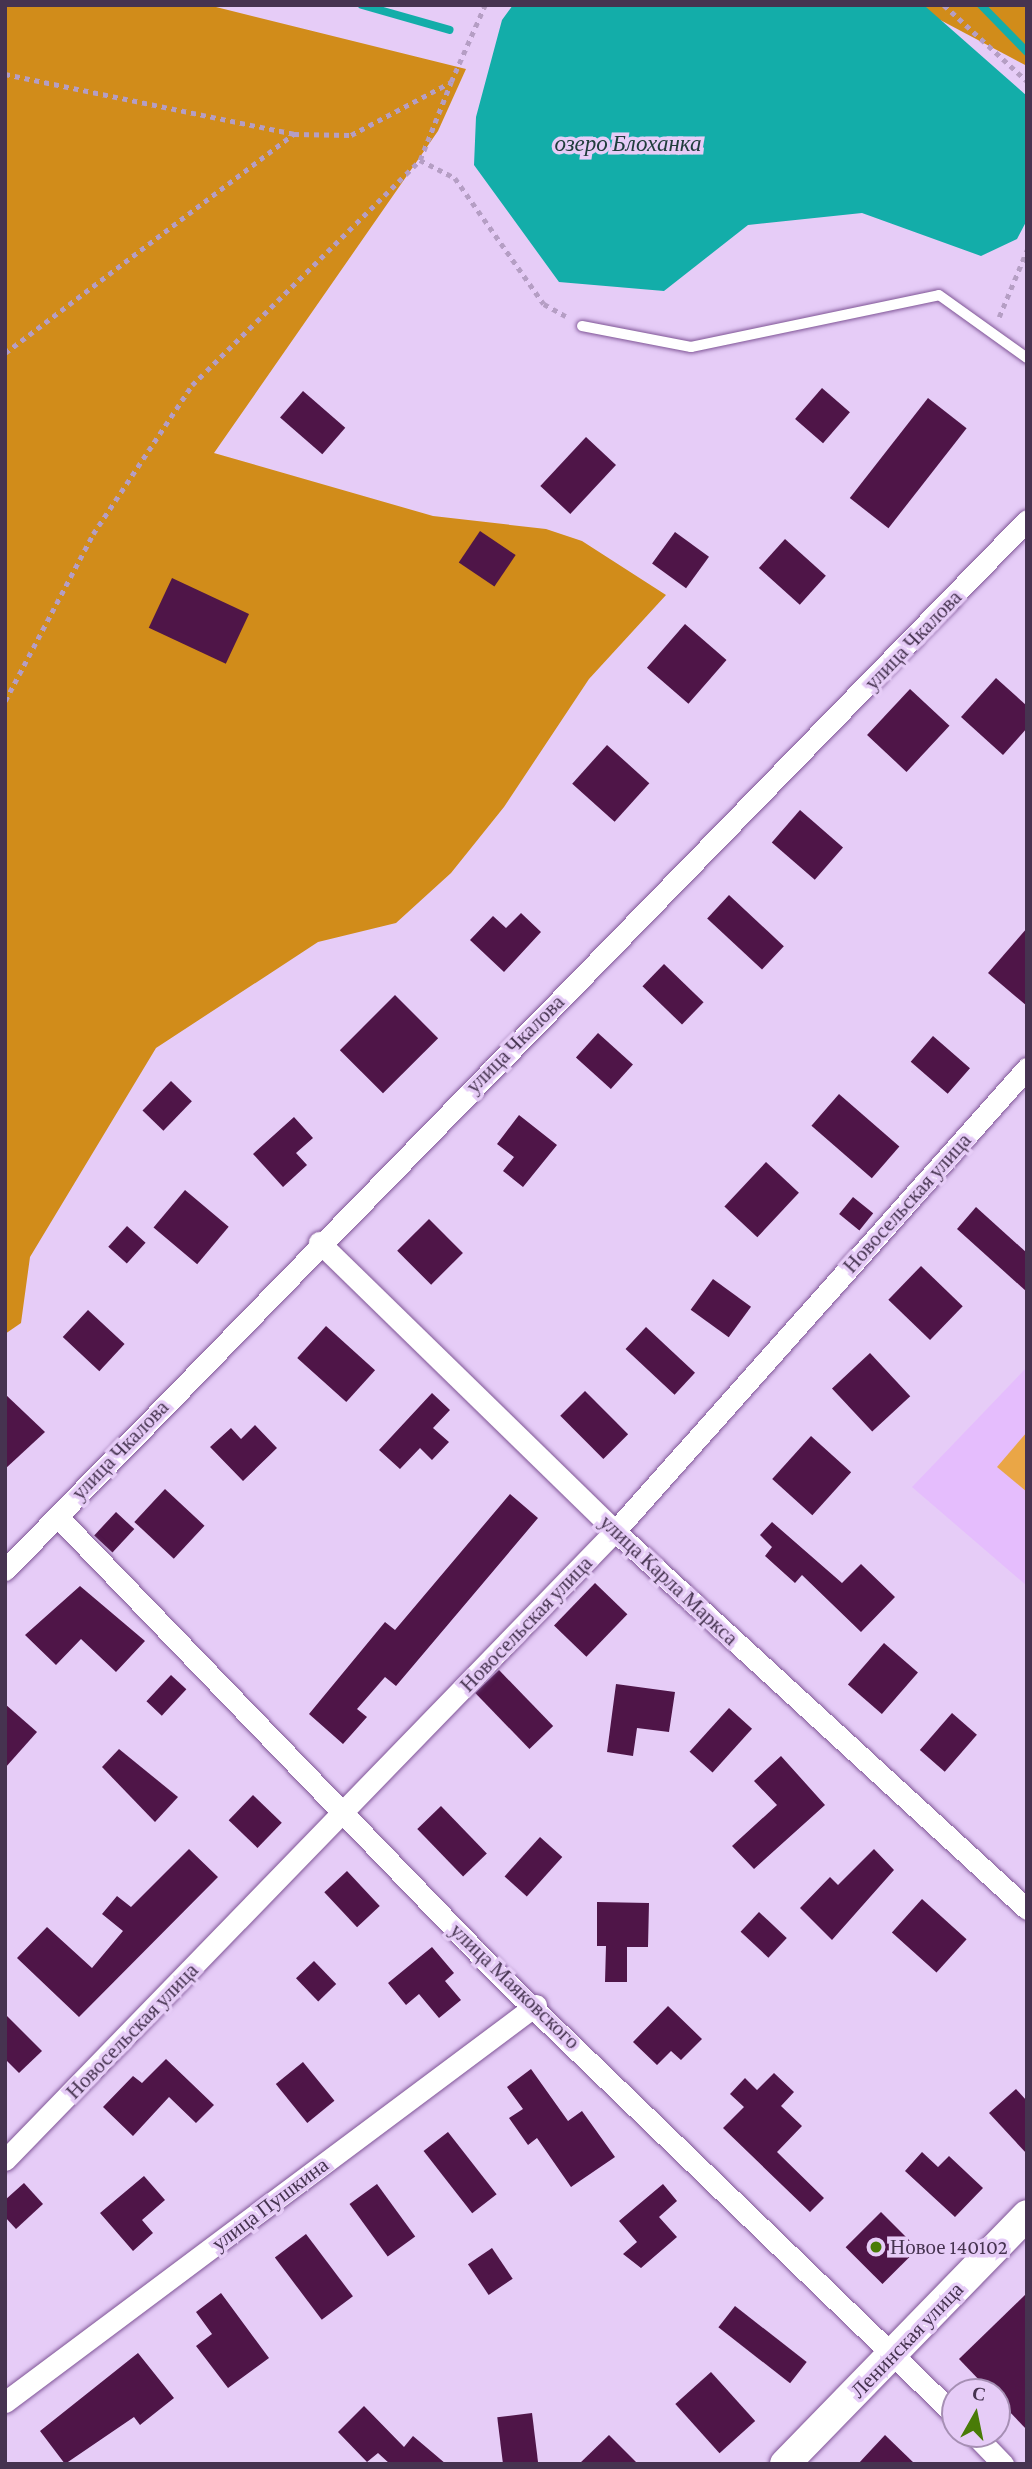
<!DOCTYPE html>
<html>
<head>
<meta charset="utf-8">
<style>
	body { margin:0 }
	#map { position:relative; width:1032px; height:2469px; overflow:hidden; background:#e6ccf7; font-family:"Crimson Pro",serif }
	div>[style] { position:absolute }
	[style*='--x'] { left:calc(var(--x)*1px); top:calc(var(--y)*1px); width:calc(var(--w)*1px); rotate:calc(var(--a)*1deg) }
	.built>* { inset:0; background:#e5bdfd }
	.green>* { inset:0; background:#eaa646 }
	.forest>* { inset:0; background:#d18c1a }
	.water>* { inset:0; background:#13ada9 }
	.stream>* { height:8px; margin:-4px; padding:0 4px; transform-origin:4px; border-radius:4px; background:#13ada9 }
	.building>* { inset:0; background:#4f1548; transform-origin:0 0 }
	.path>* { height:4.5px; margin-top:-2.25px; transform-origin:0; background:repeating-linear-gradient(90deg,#b59ec4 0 5px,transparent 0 10px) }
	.roads { filter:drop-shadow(0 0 2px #7f5596) drop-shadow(0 0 2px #7f5596) }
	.lane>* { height:10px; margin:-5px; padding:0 5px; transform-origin:5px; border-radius:5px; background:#fff }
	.street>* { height:21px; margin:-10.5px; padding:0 10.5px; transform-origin:10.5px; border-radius:10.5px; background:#fff }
	.secondary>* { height:30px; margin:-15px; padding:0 15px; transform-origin:15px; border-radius:15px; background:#fff }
	.dots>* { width:19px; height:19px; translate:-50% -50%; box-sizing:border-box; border:4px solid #e6ccf7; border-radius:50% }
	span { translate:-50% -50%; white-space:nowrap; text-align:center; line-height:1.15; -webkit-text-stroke:7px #e6ccf7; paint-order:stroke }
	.street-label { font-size:21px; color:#463350 }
	.poi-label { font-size:21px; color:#463350 }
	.left { translate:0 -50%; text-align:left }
	.water-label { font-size:23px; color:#203d3c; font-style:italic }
	.frame { position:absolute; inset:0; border:7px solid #463350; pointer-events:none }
	.north { position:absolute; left:941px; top:2378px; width:70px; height:70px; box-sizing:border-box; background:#e6ccf7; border:2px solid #a68fb4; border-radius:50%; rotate:9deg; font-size:19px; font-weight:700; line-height:28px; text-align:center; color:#463350 }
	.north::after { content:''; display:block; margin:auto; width:24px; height:32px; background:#497b07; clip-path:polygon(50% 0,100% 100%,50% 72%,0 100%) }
</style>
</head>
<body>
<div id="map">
	<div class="built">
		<div style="clip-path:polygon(1027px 1367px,1027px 1586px,912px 1487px)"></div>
	</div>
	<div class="green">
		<div style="clip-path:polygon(1027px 1432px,1027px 1492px,997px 1467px)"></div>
	</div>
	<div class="forest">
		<div style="clip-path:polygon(5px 5px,208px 5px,466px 69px,438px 131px,214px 453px,433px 516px,546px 529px,582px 541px,666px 595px,589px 679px,504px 807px,451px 873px,396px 923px,318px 942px,156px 1048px,30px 1257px,21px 1323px,5px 1334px)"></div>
		<div style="clip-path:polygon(912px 5px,1027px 5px,1027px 66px)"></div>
	</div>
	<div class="water">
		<div style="clip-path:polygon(513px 5px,926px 7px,1027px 96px,1027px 220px,1017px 239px,981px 256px,862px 213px,748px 225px,664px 291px,559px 282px,474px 165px,476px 117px,502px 20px)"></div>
	</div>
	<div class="stream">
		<div style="--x:362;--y:5;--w:91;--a:15.9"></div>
		<div style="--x:981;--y:5;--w:66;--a:45.6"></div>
	</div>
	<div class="building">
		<div style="left:822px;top:388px;width:37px;height:41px;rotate:41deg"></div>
		<div style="left:303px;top:391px;width:56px;height:35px;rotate:41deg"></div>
		<div style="left:928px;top:398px;width:49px;height:127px;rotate:38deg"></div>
		<div style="left:586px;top:437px;width:41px;height:67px;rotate:43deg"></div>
		<div style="left:480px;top:531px;width:43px;height:38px;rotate:34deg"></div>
		<div style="left:675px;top:532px;width:42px;height:39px;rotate:36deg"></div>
		<div style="left:785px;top:539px;width:55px;height:39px;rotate:42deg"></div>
		<div style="left:172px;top:578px;width:85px;height:55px;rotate:25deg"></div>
		<div style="left:685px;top:624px;width:55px;height:58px;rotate:41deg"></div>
		<div style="clip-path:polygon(996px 678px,1027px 706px,1027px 728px,1003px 755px,961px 717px)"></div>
		<div style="left:910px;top:689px;width:54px;height:63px;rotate:43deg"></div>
		<div style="left:607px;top:745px;width:57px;height:52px;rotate:42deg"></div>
		<div style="left:800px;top:810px;width:57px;height:43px;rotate:41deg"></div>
		<div style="left:729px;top:895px;width:75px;height:32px;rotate:43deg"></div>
		<div style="clip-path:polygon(521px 913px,541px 932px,504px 972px,470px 940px,493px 916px,506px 928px)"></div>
		<div style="clip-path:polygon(1027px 928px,1027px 1006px,988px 973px)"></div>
		<div style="left:664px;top:964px;width:55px;height:31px;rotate:44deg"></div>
		<div style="left:395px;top:995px;width:61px;height:78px;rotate:45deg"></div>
		<div style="left:598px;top:1033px;width:47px;height:33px;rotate:42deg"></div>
		<div style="left:933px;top:1036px;width:49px;height:34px;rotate:41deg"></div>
		<div style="left:171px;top:1081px;width:29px;height:41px;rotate:44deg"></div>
		<div style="left:839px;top:1094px;width:80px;height:42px;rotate:41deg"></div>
		<div style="clip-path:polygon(519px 1115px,557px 1145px,523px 1187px,503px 1171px,514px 1157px,497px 1144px)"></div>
		<div style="clip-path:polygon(294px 1117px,313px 1138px,296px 1153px,307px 1165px,283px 1187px,253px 1154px)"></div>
		<div style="left:766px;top:1162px;width:45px;height:61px;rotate:43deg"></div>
		<div style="left:185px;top:1190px;width:57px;height:49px;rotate:40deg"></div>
		<div style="left:853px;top:1197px;width:26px;height:22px;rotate:39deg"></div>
		<div style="clip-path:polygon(976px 1207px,1027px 1253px,1027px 1292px,957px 1229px)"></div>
		<div style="left:429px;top:1219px;width:48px;height:45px;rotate:45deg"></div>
		<div style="left:127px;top:1226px;width:25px;height:28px;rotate:42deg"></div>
		<div style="left:921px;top:1266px;width:58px;height:47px;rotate:44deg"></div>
		<div style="left:713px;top:1279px;width:47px;height:38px;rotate:36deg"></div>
		<div style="left:88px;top:1310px;width:50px;height:37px;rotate:43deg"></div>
		<div style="left:326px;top:1326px;width:66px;height:43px;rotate:42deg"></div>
		<div style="left:646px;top:1327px;width:67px;height:30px;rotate:43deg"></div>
		<div style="left:870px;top:1353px;width:59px;height:52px;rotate:47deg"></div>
		<div style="left:585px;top:1391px;width:61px;height:35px;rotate:45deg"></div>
		<div style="clip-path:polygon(432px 1393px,450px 1410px,433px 1428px,449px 1442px,432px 1460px,420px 1448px,400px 1469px,379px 1450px)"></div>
		<div style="clip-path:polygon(5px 1394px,45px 1432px,5px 1469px)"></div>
		<div style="clip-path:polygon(255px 1425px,277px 1448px,243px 1481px,210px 1447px,231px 1428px,241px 1439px)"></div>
		<div style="left:811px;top:1436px;width:54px;height:58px;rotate:42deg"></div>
		<div style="left:165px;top:1489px;width:54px;height:45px;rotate:43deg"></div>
		<div style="clip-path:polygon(510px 1494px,538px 1518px,396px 1686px,385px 1677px,357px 1709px,367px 1717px,343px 1744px,309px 1714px,385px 1622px,395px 1630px)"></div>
		<div style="left:116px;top:1512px;width:25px;height:32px;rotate:43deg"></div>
		<div style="clip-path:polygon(772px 1522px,842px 1583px,861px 1564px,895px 1597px,861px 1632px,802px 1575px,795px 1583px,765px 1556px,772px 1547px,760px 1535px)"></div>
		<div style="left:595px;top:1583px;width:45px;height:59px;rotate:44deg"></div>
		<div style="clip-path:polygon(80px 1586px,145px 1641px,116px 1672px,81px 1639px,56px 1665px,25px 1635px)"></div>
		<div style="left:884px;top:1643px;width:45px;height:55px;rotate:41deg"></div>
		<div style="left:499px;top:1670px;width:78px;height:33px;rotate:46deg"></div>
		<div style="left:171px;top:1675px;width:21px;height:36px;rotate:43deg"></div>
		<div style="clip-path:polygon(616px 1684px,675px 1692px,669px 1732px,637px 1728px,633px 1756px,607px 1752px)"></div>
		<div style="clip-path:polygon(5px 1704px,37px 1732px,5px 1768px)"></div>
		<div style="left:729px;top:1708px;width:31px;height:59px;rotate:42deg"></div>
		<div style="left:952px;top:1713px;width:33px;height:49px;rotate:41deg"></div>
		<div style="clip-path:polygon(119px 1749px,178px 1797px,155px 1822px,102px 1767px)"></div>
		<div style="clip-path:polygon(781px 1756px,825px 1805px,754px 1869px,732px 1846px,777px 1805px,754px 1781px)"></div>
		<div style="left:253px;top:1795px;width:40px;height:35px;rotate:44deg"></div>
		<div style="left:441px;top:1806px;width:66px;height:33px;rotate:46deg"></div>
		<div style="left:540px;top:1837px;width:30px;height:53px;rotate:42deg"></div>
		<div style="clip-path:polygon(189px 1849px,218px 1877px,79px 2017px,17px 1958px,47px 1927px,92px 1968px,123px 1931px,102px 1914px,117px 1896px,131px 1907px)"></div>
		<div style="clip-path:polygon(874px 1849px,894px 1870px,832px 1940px,800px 1908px,830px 1877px,838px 1885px)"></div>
		<div style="left:347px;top:1871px;width:48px;height:31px;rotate:47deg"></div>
		<div style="left:922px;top:1899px;width:60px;height:45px;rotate:42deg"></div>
		<div style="clip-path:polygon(597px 1902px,649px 1903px,648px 1947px,627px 1947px,627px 1982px,605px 1982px,606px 1946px,597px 1946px)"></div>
		<div style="left:759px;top:1912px;width:38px;height:27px;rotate:43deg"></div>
		<div style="clip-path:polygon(432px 1947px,454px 1973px,445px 1981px,461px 2000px,439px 2018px,419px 1994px,406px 2005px,388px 1983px)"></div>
		<div style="left:314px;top:1961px;width:32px;height:25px;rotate:46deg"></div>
		<div style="clip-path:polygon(668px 2006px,702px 2039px,681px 2060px,671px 2051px,657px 2065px,633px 2042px)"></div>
		<div style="clip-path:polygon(5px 2014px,42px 2051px,19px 2073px,5px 2059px)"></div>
		<div style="clip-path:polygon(166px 2059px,214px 2105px,196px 2123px,169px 2097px,133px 2136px,103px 2107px,133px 2076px,142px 2083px)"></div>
		<div style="left:303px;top:2062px;width:50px;height:35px;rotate:51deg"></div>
		<div style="clip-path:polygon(531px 2069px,568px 2121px,582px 2111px,615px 2157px,571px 2187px,537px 2138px,528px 2145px,509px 2118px,523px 2109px,507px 2087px)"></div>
		<div style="clip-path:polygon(774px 2073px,794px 2092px,781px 2106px,802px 2126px,777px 2152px,824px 2198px,810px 2212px,723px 2128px,744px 2107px,730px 2094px,745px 2078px,757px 2090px)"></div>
		<div style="clip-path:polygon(1016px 2089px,1027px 2101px,1027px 2154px,989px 2113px)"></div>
		<div style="left:448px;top:2132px;width:79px;height:31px;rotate:52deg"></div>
		<div style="clip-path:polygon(922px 2152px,938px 2167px,949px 2156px,983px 2188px,955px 2217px,905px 2171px)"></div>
		<div style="clip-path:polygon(144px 2176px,165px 2200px,142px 2220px,153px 2233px,133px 2251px,100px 2213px)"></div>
		<div style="clip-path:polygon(24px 2183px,43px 2204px,16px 2229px,5px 2217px,5px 2200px)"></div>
		<div style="left:377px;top:2184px;width:65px;height:34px;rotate:54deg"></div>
		<div style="clip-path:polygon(663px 2184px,677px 2201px,659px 2217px,677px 2237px,641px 2268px,623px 2254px,637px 2242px,619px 2221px)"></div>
		<div style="left:881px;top:2212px;width:52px;height:50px;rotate:45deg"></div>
		<div style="left:306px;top:2234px;width:78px;height:39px;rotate:53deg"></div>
		<div style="left:492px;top:2248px;width:37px;height:29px;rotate:56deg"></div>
		<div style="clip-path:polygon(221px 2293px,269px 2358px,228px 2388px,196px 2346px,212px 2334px,196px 2312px)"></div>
		<div style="clip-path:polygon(1027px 2293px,1027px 2430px,959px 2359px)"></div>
		<div style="left:735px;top:2306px;width:91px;height:27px;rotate:38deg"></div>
		<div style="clip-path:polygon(138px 2353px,174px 2398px,140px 2425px,134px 2417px,65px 2464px,40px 2431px)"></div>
		<div style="left:711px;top:2372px;width:66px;height:48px;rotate:48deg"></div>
		<div style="clip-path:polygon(364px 2406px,404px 2447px,413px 2436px,446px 2464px,390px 2464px,378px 2453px,367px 2462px,338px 2432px)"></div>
		<div style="left:532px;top:2413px;width:51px;height:35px;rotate:83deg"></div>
		<div style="clip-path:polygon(609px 2435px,638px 2464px,579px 2464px)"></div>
		<div style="clip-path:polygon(885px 2435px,915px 2464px,858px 2464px)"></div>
	</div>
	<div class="path">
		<div style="--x:944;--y:5;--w:113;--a:42.5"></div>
		<div style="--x:5;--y:74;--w:295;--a:11.7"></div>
		<div style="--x:294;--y:134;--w:57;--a:1"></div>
		<div style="--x:351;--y:135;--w:113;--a:-27.9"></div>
		<div style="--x:451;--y:82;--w:84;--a:-66.2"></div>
		<div style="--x:420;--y:160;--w:39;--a:27"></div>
		<div style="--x:455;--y:178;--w:154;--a:54.8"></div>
		<div style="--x:544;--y:304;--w:25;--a:29"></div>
		<div style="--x:999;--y:317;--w:73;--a:-67.3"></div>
		<div style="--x:5;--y:353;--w:363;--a:-37.2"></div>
		<div style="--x:5;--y:701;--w:189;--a:-62.2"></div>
		<div style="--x:93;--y:534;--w:179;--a:-56.4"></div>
		<div style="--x:192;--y:385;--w:320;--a:-44.6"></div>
		<div style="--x:420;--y:160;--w:84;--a:-68.3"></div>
	</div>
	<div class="roads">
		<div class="lane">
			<div style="--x:582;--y:326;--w:111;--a:10.9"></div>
			<div style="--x:691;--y:347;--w:253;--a:-11.8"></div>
			<div style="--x:939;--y:295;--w:108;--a:35.6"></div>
		</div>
		<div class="street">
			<div style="--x:319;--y:1242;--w:414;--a:44.3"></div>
			<div style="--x:615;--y:1531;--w:559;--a:42.54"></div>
			<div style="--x:57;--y:1516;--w:636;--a:46.08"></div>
			<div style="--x:498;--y:1974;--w:635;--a:43.98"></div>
			<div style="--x:5;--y:1570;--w:1465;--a:-45.77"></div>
			<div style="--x:5;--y:2160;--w:876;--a:-45.88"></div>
			<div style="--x:615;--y:1531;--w:620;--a:-48.34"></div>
			<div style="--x:5;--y:2402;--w:663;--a:-36.78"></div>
			<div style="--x:974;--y:2434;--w:42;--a:46"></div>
		</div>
		<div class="secondary">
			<div style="--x:785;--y:2464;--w:347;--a:-45.8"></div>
		</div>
	</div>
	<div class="dots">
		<div style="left:876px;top:2247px;background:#497b07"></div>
	</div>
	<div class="street-label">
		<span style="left:913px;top:640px;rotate:-46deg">улица Чкалова</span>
		<span style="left:515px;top:1044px;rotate:-45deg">улица Чкалова</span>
		<span style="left:907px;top:1203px;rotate:-48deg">Новосельская улица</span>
		<span style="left:120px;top:1450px;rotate:-46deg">улица Чкалова</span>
		<span style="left:669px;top:1580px;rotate:43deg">улица Карла Маркса</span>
		<span style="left:526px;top:1624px;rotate:-46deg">Новосельская улица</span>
		<span style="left:515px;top:1986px;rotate:44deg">улица Маяковского</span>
		<span style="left:132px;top:2031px;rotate:-46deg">Новосельская улица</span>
		<span style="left:270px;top:2204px;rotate:-37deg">улица Пушкина</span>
		<span style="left:907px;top:2340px;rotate:-46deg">Ленинская улица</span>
	</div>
	<div class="poi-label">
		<span class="left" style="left:890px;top:2247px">Новое 140102</span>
	</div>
	<div class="water-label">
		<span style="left:628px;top:143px">озеро Блоханка</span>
	</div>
	<div class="frame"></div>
	<div class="north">С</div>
</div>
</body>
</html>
